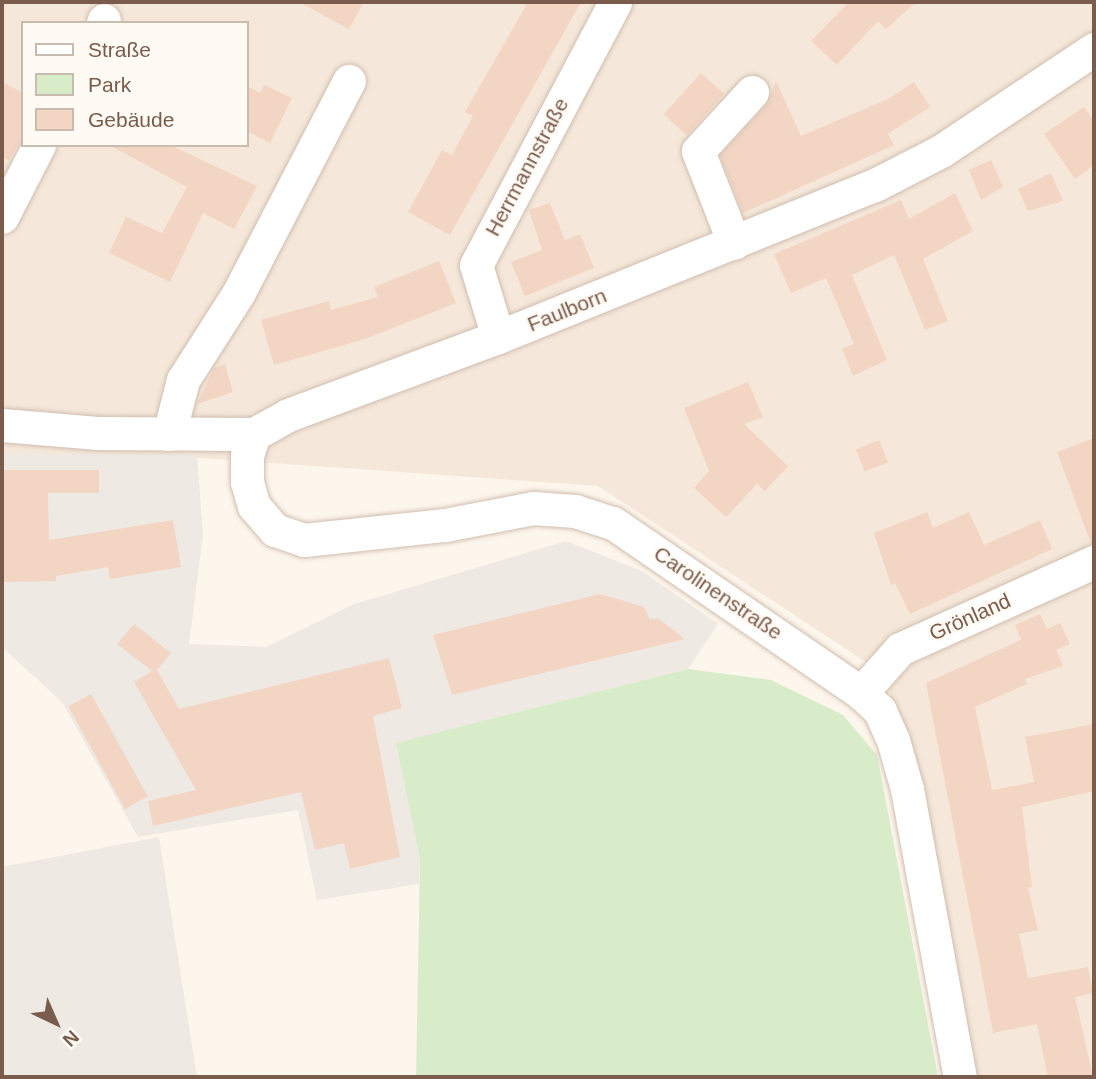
<!DOCTYPE html>
<html>
<head>
<meta charset="utf-8">
<style>
	body { margin:0 }
	#map { position:relative; width:1096px; height:1079px; overflow:hidden; background:#fdf6ec; font-family:Arial,sans-serif }
	div>[style] { position:absolute }
	[style*='--x'] { left:calc(var(--x)*1px); top:calc(var(--y)*1px); width:calc(var(--w)*1px); rotate:calc(var(--a)*1deg) }
	.residential>* { inset:0; background:#f5e8da }
	.industrial>* { inset:0; background:#efe9e4 }
	.green>* { inset:0; background:#d8ecc9 }
	.building>* { inset:0; background:#f3d5c3; transform-origin:0 0 }
	.roads { filter:drop-shadow(0 0 2px #d1beb0) drop-shadow(0 0 2px #d1beb0) }
	.minor>* { height:33px; margin:-16.5px; padding:0 16.5px; transform-origin:16.5px; border-radius:16.5px; background:#fff }
	span { translate:-50% -50%; white-space:nowrap; text-align:center; line-height:1.15; -webkit-text-stroke:5px #fffaf3; paint-order:stroke }
	.street-label { font-size:21px; color:#7a5c4d }
	.frame { position:absolute; inset:0; border:4px solid #7a5c4d; pointer-events:none }
	.legend { position:absolute; left:21px; top:21px; width:228px; height:126px; box-sizing:border-box; background:#fffaf3; border:2px solid #cabbb1; margin:0; padding:9px 12px; list-style:none; font-size:21px; color:#7a5c4d }
	.legend li { display:flex; align-items:center; gap:14px; height:35px }
	.legend b { width:35px; border:2px solid #cabbb1 }
	.north { position:absolute; left:21px; top:988px; width:70px; height:70px; -webkit-text-stroke:5px #fffaf3; paint-order:stroke; rotate:136deg; font-size:19px; font-weight:700; line-height:28px; text-align:center; color:#7a5c4d }
	.north::after { content:''; display:block; margin:auto; width:24px; height:32px; background:#7a5c4d; clip-path:polygon(50% 0,100% 100%,50% 72%,0 100%) }
</style>
</head>
<body>
<div id="map">
	<div class="residential">
		<div style="clip-path:polygon(evenodd,2px 2px,1094px 2px,1094px 1077px,963px 1077px,887px 676px,598px 486px,202px 458px,2px 455px,2px 2px,23px 23px,247px 23px,247px 145px,23px 145px,23px 23px)"></div>
	</div>
	<div class="industrial">
		<div style="clip-path:polygon(2px 454px,197px 454px,203px 535px,189px 644px,266px 647px,354px 604px,566px 541px,642px 571px,718px 624px,688px 669px,397px 743px,420px 859px,419px 884px,317px 900px,298px 810px,138px 837px,62px 702px,2px 647px)"></div>
		<div style="clip-path:polygon(159px 837px,197px 1077px,2px 1077px,2px 867px)"></div>
	</div>
	<div class="green">
		<div style="clip-path:polygon(688px 669px,771px 680px,843px 715px,877px 755px,938px 1077px,416px 1077px,420px 859px,396px 743px)"></div>
	</div>
	<div class="building">
		<div style="clip-path:polygon(299px 2px,364px 2px,349px 29px)"></div>
		<div style="clip-path:polygon(528px 2px,581px 2px,450px 235px,408px 212px,442px 150px,452px 155px,473px 116px,465px 112px)"></div>
		<div style="clip-path:polygon(849px 2px,916px 2px,886px 29px,878px 21px,837px 65px,811px 41px)"></div>
		<div style="left:701px;top:73px;width:31px;height:56px;rotate:42deg"></div>
		<div style="clip-path:polygon(776px 81px,801px 136px,888px 99px,914px 82px,930px 107px,888px 134px,894px 145px,743px 213px,720px 155px,766px 105px)"></div>
		<div style="clip-path:polygon(2px 82px,23px 93px,23px 135px,9px 161px,2px 157px)"></div>
		<div style="clip-path:polygon(264px 85px,292px 98px,270px 143px,247px 131px,247px 86px,260px 93px)"></div>
		<div style="clip-path:polygon(1084px 107px,1094px 121px,1094px 165px,1075px 179px,1044px 134px)"></div>
		<div style="clip-path:polygon(109px 145px,170px 145px,257px 186px,234px 229px,203px 213px,170px 282px,109px 253px,126px 217px,162px 233px,187px 187px)"></div>
		<div style="clip-path:polygon(991px 160px,1003px 187px,981px 200px,969px 170px)"></div>
		<div style="clip-path:polygon(1051px 173px,1063px 201px,1028px 211px,1018px 189px)"></div>
		<div style="clip-path:polygon(955px 193px,973px 231px,923px 259px,948px 321px,925px 330px,894px 255px,852px 275px,887px 360px,853px 376px,842px 349px,854px 344px,826px 278px,791px 293px,774px 254px,901px 200px,909px 219px)"></div>
		<div style="clip-path:polygon(550px 203px,565px 240px,580px 234px,594px 268px,525px 296px,511px 262px,542px 250px,529px 210px)"></div>
		<div style="clip-path:polygon(439px 261px,456px 303px,365px 339px,274px 365px,261px 320px,329px 301px,331px 310px,378px 297px,374px 287px)"></div>
		<div style="clip-path:polygon(225px 364px,233px 392px,197px 404px,214px 368px)"></div>
		<div style="clip-path:polygon(748px 382px,763px 417px,744px 424px,788px 466px,765px 491px,757px 484px,726px 517px,694px 488px,709px 471px,684px 408px)"></div>
		<div style="clip-path:polygon(1094px 438px,1094px 543px,1091px 544px,1057px 452px)"></div>
		<div style="left:879px;top:440px;width:24px;height:25px;rotate:68deg"></div>
		<div style="clip-path:polygon(2px 470px,99px 470px,99px 493px,48px 493px,49px 540px,173px 520px,181px 567px,110px 579px,108px 567px,56px 576px,56px 581px,2px 582px)"></div>
		<div style="clip-path:polygon(927px 512px,933px 528px,969px 512px,984px 545px,1040px 520px,1052px 549px,910px 614px,895px 583px,891px 585px,874px 533px)"></div>
		<div style="clip-path:polygon(600px 594px,644px 607px,650px 620px,658px 618px,685px 639px,452px 695px,433px 635px)"></div>
		<div style="clip-path:polygon(1040px 614px,1047px 629px,1060px 623px,1070px 644px,1056px 650px,1063px 666px,1025px 679px,1027px 684px,975px 707px,992px 790px,1034px 782px,1025px 737px,1094px 724px,1094px 791px,1022px 807px,1032px 887px,1028px 888px,1038px 930px,1019px 934px,1028px 978px,1088px 967px,1093px 993px,1075px 997px,1093px 1077px,1048px 1077px,1037px 1024px,993px 1033px,926px 683px,1021px 640px,1015px 625px)"></div>
		<div style="clip-path:polygon(134px 624px,171px 653px,157px 670px,179px 709px,389px 658px,402px 708px,373px 716px,400px 857px,350px 869px,344px 843px,315px 850px,301px 792px,153px 826px,148px 801px,196px 790px,134px 682px,152px 671px,117px 644px)"></div>
		<div style="left:91px;top:694px;width:117px;height:26px;rotate:61deg"></div>
	</div>
	<div class="roads">
		<div class="minor">
			<div style="--x:103;--y:23;--w:3;--a:-72"></div>
			<div style="--x:2;--y:217;--w:81;--a:-62.8"></div>
			<div style="--x:734;--y:243;--w:99;--a:-111.4"></div>
			<div style="--x:698;--y:151;--w:80;--a:-47.5"></div>
			<div style="--x:498;--y:337;--w:75;--a:-107"></div>
			<div style="--x:476;--y:265;--w:297;--a:-62.1"></div>
			<div style="--x:2;--y:425;--w:96;--a:4.8"></div>
			<div style="--x:98;--y:433;--w:156;--a:0.4"></div>
			<div style="--x:254;--y:434;--w:39;--a:-29"></div>
			<div style="--x:288;--y:415;--w:224;--a:-20.4"></div>
			<div style="--x:498;--y:337;--w:406;--a:-22"></div>
			<div style="--x:875;--y:185;--w:74;--a:-27.3"></div>
			<div style="--x:941;--y:151;--w:184;--a:-33.7"></div>
			<div style="--x:169;--y:434;--w:56;--a:-75.5"></div>
			<div style="--x:183;--y:380;--w:104;--a:-57.5"></div>
			<div style="--x:239;--y:292;--w:238;--a:-62.5"></div>
			<div style="--x:254;--y:434;--w:22;--a:108"></div>
			<div style="--x:247;--y:455;--w:27;--a:90"></div>
			<div style="--x:247;--y:482;--w:25;--a:74"></div>
			<div style="--x:254;--y:506;--w:32;--a:49"></div>
			<div style="--x:275;--y:530;--w:31;--a:19"></div>
			<div style="--x:304;--y:540;--w:142;--a:-6.1"></div>
			<div style="--x:445;--y:525;--w:90;--a:-10.9"></div>
			<div style="--x:533;--y:508;--w:42;--a:4.1"></div>
			<div style="--x:575;--y:511;--w:40;--a:18"></div>
			<div style="--x:613;--y:523;--w:301;--a:34.4"></div>
			<div style="--x:861;--y:693;--w:26;--a:43"></div>
			<div style="--x:880;--y:711;--w:32;--a:66"></div>
			<div style="--x:893;--y:740;--w:51;--a:74.1"></div>
			<div style="--x:907;--y:789;--w:293;--a:79.6"></div>
			<div style="--x:861;--y:693;--w:59;--a:-48.4"></div>
			<div style="--x:900;--y:649;--w:213;--a:-24.2"></div>
		</div>
	</div>
	<div class="street-label">
		<span style="left:527px;top:167px;rotate:-62deg">Herrmannstraße</span>
		<span style="left:567px;top:310px;rotate:-22deg">Faulborn</span>
		<span style="left:718px;top:593px;rotate:34deg">Carolinenstraße</span>
		<span style="left:970px;top:617px;rotate:-24deg">Grönland</span>
	</div>
	<div class="frame"></div>
	<ul class="legend">
	<li><b style="height:9px;background:#fff"></b>Straße</li>
	<li><b style="height:19px;background:#d8ecc9"></b>Park</li>
	<li><b style="height:19px;background:#f3d5c3"></b>Gebäude</li>
	</ul>
	<div class="north">N</div>
</div>
</body>
</html>
